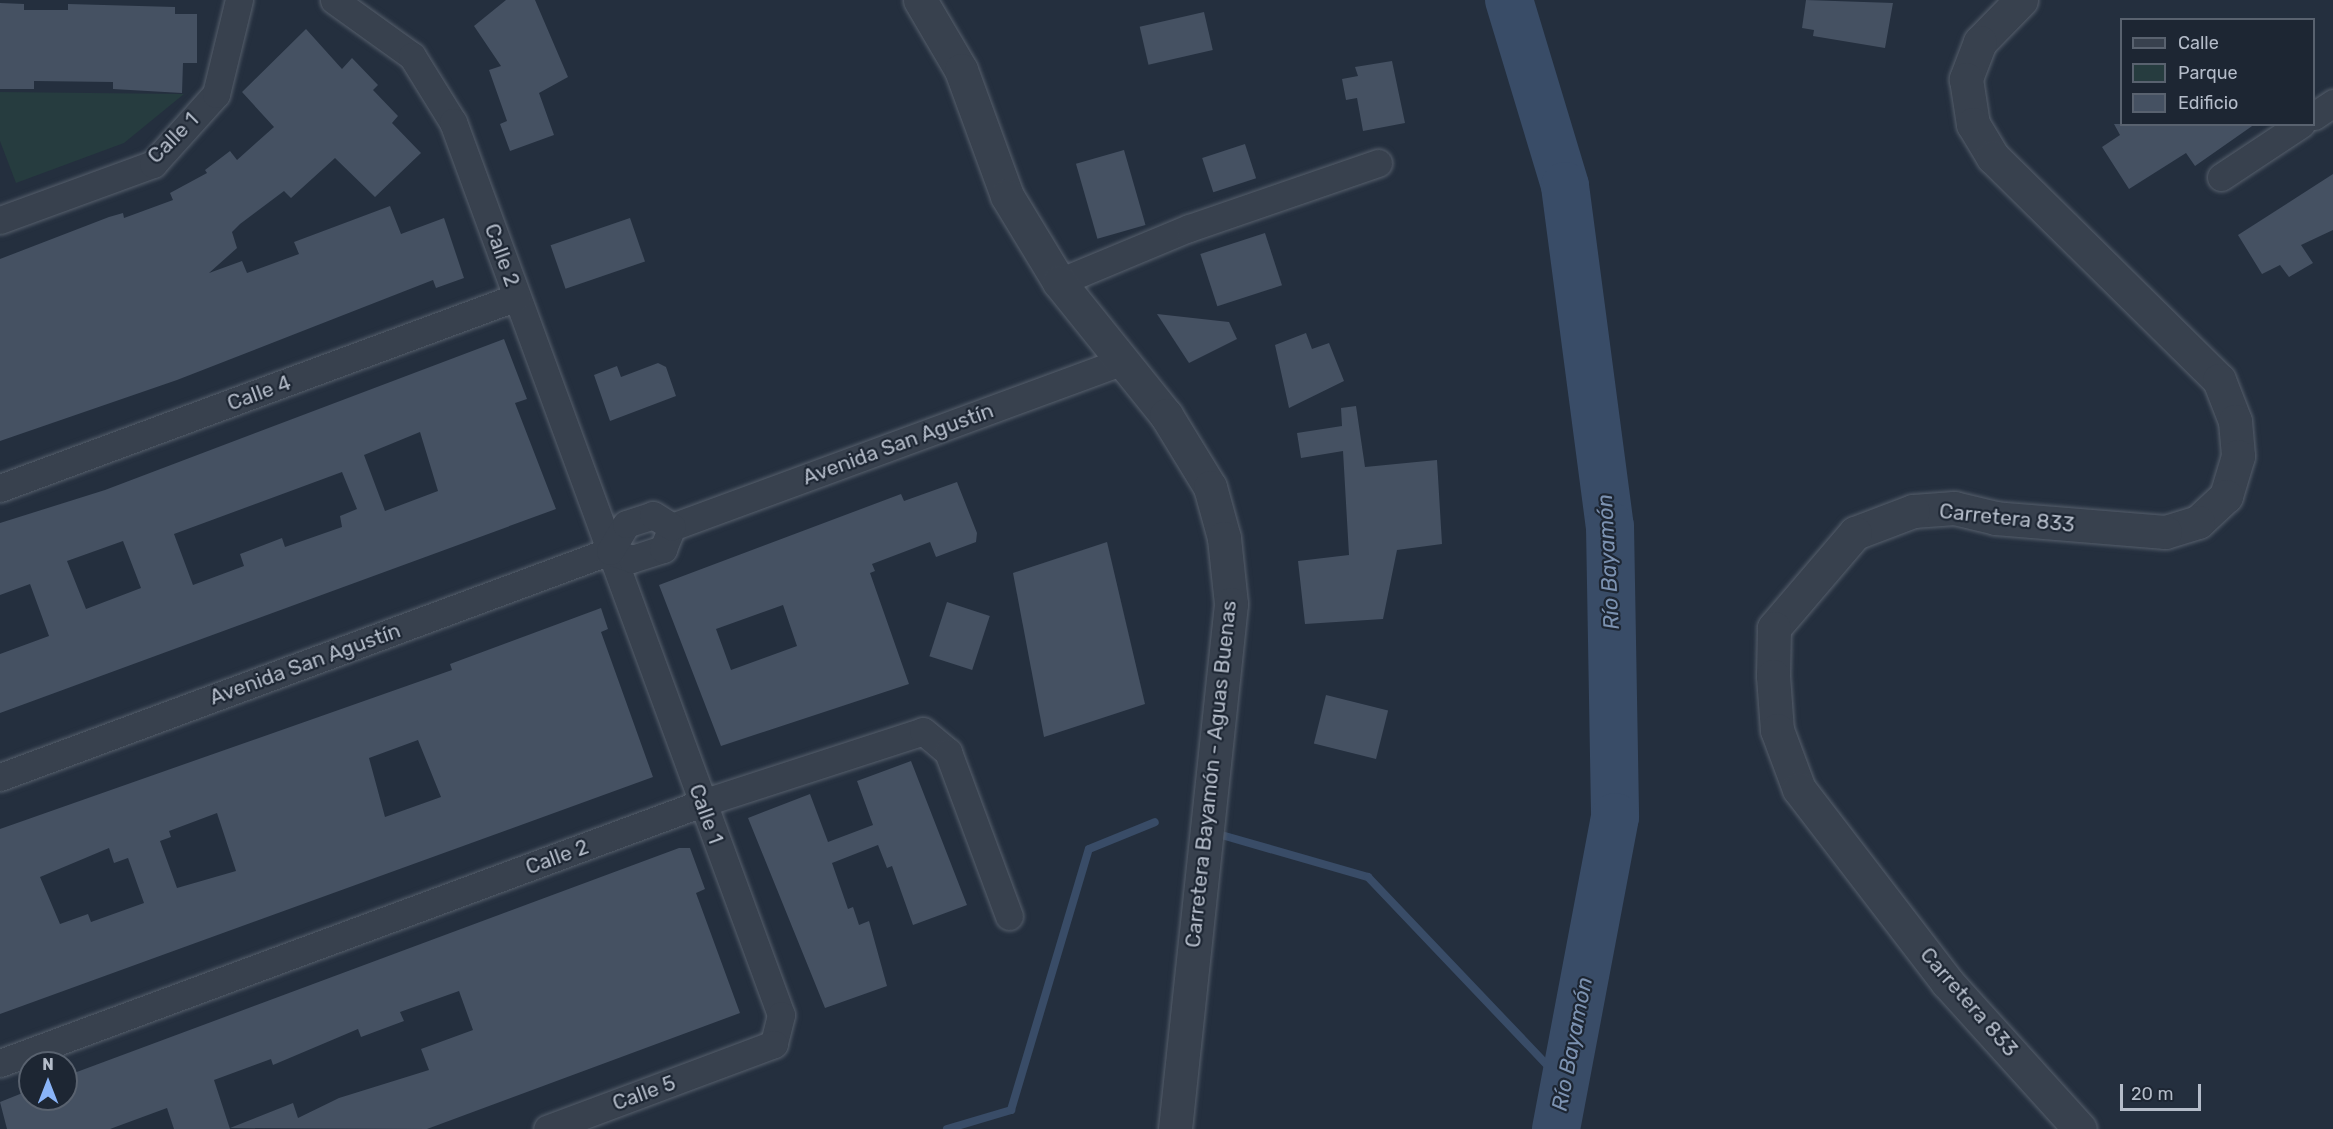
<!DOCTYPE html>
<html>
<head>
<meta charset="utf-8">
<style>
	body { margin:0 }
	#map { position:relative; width:2333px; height:1129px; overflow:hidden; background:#242f3e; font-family:Rubik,sans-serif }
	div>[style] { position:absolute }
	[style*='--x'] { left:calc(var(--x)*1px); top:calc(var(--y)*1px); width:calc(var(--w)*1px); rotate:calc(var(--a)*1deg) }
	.green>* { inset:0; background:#263c3f }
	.stream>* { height:8px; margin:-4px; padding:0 4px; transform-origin:4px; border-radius:4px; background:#394c67 }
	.river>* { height:48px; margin:-24px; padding:0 24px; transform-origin:24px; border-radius:24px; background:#394c67 }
	.building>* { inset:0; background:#455162; transform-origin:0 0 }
	.roads { filter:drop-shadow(0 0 2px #565f6c) drop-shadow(0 0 2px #565f6c) }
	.minor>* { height:27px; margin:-13.5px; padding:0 13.5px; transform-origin:13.5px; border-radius:13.5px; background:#38414e }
	.tertiary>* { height:33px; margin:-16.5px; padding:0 16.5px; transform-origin:16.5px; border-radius:16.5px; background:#38414e }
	span { translate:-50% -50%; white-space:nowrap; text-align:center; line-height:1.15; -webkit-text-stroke:4.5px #1d2633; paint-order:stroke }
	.street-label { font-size:21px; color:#b4bcc9 }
	.water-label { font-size:22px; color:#7c92b1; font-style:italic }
	.legend { position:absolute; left:2120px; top:18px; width:195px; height:108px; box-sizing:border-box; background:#1d2633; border:2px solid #59626f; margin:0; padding:8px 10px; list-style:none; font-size:18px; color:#b4bcc9 }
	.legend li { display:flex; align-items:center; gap:12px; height:30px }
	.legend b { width:30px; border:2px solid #59626f }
	.north { position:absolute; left:18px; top:1051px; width:60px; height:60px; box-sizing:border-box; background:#1d2633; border:2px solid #59626f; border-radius:50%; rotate:0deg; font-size:16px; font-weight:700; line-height:24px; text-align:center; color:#b4bcc9 }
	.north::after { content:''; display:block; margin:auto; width:21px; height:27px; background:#8ab4f8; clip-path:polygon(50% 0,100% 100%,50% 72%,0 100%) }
	.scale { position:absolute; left:2120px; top:1084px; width:81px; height:27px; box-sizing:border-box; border:3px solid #b4bcc9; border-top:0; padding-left:8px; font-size:18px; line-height:21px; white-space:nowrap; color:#b4bcc9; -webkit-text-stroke:4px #1d2633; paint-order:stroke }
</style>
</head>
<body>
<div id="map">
	<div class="green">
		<div style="clip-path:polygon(0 92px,184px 94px,124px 143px,16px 183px,0 141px)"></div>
	</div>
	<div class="stream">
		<div style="--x:1225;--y:836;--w:149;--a:16"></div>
		<div style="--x:1368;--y:877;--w:284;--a:46.4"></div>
		<div style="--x:947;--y:1129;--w:67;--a:-16.5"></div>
		<div style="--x:1011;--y:1110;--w:272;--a:-73.4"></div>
		<div style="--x:1089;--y:849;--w:71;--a:-22.2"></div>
	</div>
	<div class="river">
		<div style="--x:1509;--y:0;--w:194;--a:73.2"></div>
		<div style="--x:1565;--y:186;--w:343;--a:82.5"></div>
		<div style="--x:1610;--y:526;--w:291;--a:89"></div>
		<div style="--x:1615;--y:817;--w:318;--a:100.7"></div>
	</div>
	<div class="building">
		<div style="clip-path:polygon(506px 0,535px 0,568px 77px,539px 93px,554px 135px,510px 151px,500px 124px,507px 121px,489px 70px,501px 66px,474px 26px)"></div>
		<div style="clip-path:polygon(1806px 0,1893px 3px,1885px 48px,1813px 36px,1814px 30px,1802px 28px)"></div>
		<div style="clip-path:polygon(0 3px,24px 4px,24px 10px,68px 10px,68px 4px,175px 7px,175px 14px,197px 14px,197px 63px,183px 63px,182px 93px,113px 89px,113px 82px,34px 81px,34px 89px,0 89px)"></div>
		<div style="left:1204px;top:12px;width:39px;height:66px;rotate:77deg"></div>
		<div style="clip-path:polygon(306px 29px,342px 69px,352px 58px,378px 85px,373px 90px,398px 116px,392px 123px,421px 153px,375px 197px,335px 158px,291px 198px,284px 191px,240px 224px,232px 232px,237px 248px,209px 273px,242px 261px,247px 273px,299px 254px,294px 242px,390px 206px,401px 234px,444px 218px,464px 278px,436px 288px,433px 280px,177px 380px,0 441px,0 259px,109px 217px,123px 213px,124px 218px,173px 200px,170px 193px,207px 173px,205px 170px,230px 151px,237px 160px,274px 127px,242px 92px)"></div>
		<div style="clip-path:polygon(1392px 61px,1405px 123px,1363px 131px,1357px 98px,1346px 100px,1342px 79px,1358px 76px,1355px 67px)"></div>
		<div style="clip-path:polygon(2114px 124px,2255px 124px,2195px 166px,2186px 153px,2129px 189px,2102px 147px,2120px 135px)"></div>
		<div style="left:1245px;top:144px;width:36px;height:45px;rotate:72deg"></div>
		<div style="left:1124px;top:150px;width:78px;height:50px;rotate:74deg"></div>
		<div style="clip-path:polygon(2333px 174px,2333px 230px,2301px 245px,2313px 263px,2289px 277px,2280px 265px,2262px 274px,2238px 235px)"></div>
		<div style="left:630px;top:218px;width:46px;height:84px;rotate:71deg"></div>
		<div style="left:1265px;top:233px;width:55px;height:68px;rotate:72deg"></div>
		<div style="clip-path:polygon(1157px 314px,1229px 322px,1237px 339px,1189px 363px)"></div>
		<div style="clip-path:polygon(1306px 333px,1312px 349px,1329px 343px,1344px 381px,1289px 408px,1275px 345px)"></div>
		<div style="clip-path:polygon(evenodd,504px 339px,527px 399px,515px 403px,556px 509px,0 713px,0 654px,49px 636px,30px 584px,0 595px,0 523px,105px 490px,504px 339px,420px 432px,438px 491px,385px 511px,364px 455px,420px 432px,504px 339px,342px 472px,357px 509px,340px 516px,342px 527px,285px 547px,282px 538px,240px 554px,244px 566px,193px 585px,174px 534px,342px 472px,504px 339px,123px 541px,141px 588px,86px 609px,67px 561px,123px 541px)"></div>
		<div style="clip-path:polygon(658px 363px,666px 367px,676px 396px,610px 421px,594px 375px,617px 366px,621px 377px)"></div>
		<div style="clip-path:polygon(1356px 406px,1365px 467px,1437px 460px,1442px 544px,1397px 550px,1383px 619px,1305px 624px,1298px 561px,1349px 555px,1343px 451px,1301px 458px,1297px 433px,1342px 426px,1341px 408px)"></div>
		<div style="clip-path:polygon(evenodd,957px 482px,977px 533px,976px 542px,936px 557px,930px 542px,872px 564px,875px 571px,870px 573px,909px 684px,721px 746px,659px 585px,901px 494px,904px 501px,957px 482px,783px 605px,797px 646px,731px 670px,716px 629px,783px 605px)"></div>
		<div style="clip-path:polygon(1107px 542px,1145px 704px,1044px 737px,1013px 573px)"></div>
		<div style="left:947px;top:602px;width:45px;height:57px;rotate:18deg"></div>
		<div style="clip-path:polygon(evenodd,601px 608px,608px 629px,601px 632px,653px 777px,0 1014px,0 829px,452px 670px,450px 664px,601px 608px,418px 740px,441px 797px,385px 817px,369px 758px,418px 740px,601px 608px,217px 813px,236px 871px,177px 888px,160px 841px,171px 837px,169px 831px,217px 813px,601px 608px,109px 848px,114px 863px,128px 858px,144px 903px,91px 922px,88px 914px,60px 924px,40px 877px,109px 848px)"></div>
		<div style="left:1326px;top:695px;width:64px;height:50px;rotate:14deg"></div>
		<div style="clip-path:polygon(911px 761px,967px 905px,913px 925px,892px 866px,887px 868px,878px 845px,832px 863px,848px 909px,853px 907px,859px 925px,869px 921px,887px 986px,825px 1008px,748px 818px,810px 794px,828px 842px,873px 825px,857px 781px)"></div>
		<div style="clip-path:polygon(679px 848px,690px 848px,705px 889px,696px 893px,740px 1013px,427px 1129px,230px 1128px,293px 1103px,298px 1118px,339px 1098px,429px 1070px,421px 1049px,473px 1030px,459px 991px,400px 1012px,404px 1021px,361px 1037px,358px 1029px,273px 1065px,271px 1059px,214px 1080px,230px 1129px,174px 1129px,167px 1108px,110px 1129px,7px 1129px,0 1102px,30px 1090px,30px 1099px,66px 1099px,66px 1076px)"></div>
	</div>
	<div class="roads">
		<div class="minor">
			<div style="--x:334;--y:0;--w:96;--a:35.7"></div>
			<div style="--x:412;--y:56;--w:78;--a:58.2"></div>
			<div style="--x:453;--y:122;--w:951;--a:69.83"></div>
			<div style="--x:781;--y:1015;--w:30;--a:104"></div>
			<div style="--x:774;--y:1044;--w:242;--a:159.5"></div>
			<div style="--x:2314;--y:116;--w:23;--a:-34"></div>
			<div style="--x:2221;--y:177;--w:96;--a:-33.5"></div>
			<div style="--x:0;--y:220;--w:163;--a:-20.1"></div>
			<div style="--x:153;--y:164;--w:94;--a:-48"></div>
			<div style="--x:216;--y:94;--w:97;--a:-76.3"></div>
			<div style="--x:1059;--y:282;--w:141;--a:-22.6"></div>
			<div style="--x:1189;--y:228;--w:200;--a:-19"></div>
			<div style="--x:0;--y:488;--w:551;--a:-20.28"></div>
			<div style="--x:610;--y:551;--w:23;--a:20"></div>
			<div style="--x:632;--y:559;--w:33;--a:-18"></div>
			<div style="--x:663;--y:549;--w:24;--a:-68"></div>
			<div style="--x:672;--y:527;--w:481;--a:-20.2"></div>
			<div style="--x:0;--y:777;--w:651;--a:-20.33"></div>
			<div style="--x:610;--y:551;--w:31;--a:-59"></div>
			<div style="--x:626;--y:524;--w:28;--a:-18"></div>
			<div style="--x:653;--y:515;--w:22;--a:32"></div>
			<div style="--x:0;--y:1063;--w:749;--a:-20.32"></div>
			<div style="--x:702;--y:803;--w:232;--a:-18"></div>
			<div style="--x:923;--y:731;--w:33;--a:40"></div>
			<div style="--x:948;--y:752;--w:175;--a:69.6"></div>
		</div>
		<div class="tertiary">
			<div style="--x:920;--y:0;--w:81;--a:59.6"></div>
			<div style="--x:961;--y:70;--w:134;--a:69.9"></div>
			<div style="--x:1007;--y:196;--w:100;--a:58.8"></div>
			<div style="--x:1059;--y:282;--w:171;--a:51.2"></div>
			<div style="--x:1166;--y:415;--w:84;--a:58.6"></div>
			<div style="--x:1210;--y:487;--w:53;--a:74.6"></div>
			<div style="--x:1224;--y:538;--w:66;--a:83.9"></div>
			<div style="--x:1231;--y:604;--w:528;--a:96.09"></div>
			<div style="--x:2021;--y:0;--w:59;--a:134.3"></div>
			<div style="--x:1980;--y:42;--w:40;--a:111"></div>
			<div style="--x:1966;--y:79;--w:46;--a:81.2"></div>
			<div style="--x:1973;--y:124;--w:39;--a:59"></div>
			<div style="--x:1993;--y:157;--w:317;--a:44.6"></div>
			<div style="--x:2219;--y:380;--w:44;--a:68.7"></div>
			<div style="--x:2235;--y:421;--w:35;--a:85"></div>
			<div style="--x:2238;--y:456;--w:42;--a:106.7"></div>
			<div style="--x:2226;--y:496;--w:38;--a:137"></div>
			<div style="--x:2198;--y:522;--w:34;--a:163"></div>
			<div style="--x:2165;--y:532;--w:170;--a:-175.3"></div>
			<div style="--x:1996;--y:518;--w:43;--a:-166.6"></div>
			<div style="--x:1954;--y:508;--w:41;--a:175.8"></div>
			<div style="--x:1913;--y:511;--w:62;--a:159.2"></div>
			<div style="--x:1855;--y:533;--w:125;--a:130.5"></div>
			<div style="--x:1774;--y:628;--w:48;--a:91.2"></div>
			<div style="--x:1773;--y:676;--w:54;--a:85.8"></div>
			<div style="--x:1777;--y:730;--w:63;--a:69.6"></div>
			<div style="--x:1799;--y:789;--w:243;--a:52.5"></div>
			<div style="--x:1947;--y:982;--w:198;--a:47.9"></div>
		</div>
	</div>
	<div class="street-label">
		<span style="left:173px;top:138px;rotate:-45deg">Calle 1</span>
		<span style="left:502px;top:255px;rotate:70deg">Calle 2</span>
		<span style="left:259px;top:393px;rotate:-20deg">Calle 4</span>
		<span style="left:898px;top:444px;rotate:-20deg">Avenida San Agustín</span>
		<span style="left:2007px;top:518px;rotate:6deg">Carretera 833</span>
		<span style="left:305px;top:664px;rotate:-20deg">Avenida San Agustín</span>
		<span style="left:1211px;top:774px;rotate:-84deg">Carretera Bayamón - Aguas Buenas</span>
		<span style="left:706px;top:814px;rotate:70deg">Calle 1</span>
		<span style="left:557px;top:857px;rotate:-20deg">Calle 2</span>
		<span style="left:1969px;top:1002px;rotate:49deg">Carretera 833</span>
		<span style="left:644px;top:1093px;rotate:-20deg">Calle 5</span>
	</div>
	<div class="water-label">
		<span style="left:1608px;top:562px;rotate:-93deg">Río Bayamón</span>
		<span style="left:1572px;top:1044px;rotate:-79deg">Río Bayamón</span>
	</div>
	<ul class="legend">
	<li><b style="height:8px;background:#38414e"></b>Calle</li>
	<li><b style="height:16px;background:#263c3f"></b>Parque</li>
	<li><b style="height:16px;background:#455162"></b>Edificio</li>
	</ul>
	<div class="north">N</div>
	<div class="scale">20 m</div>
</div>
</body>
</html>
